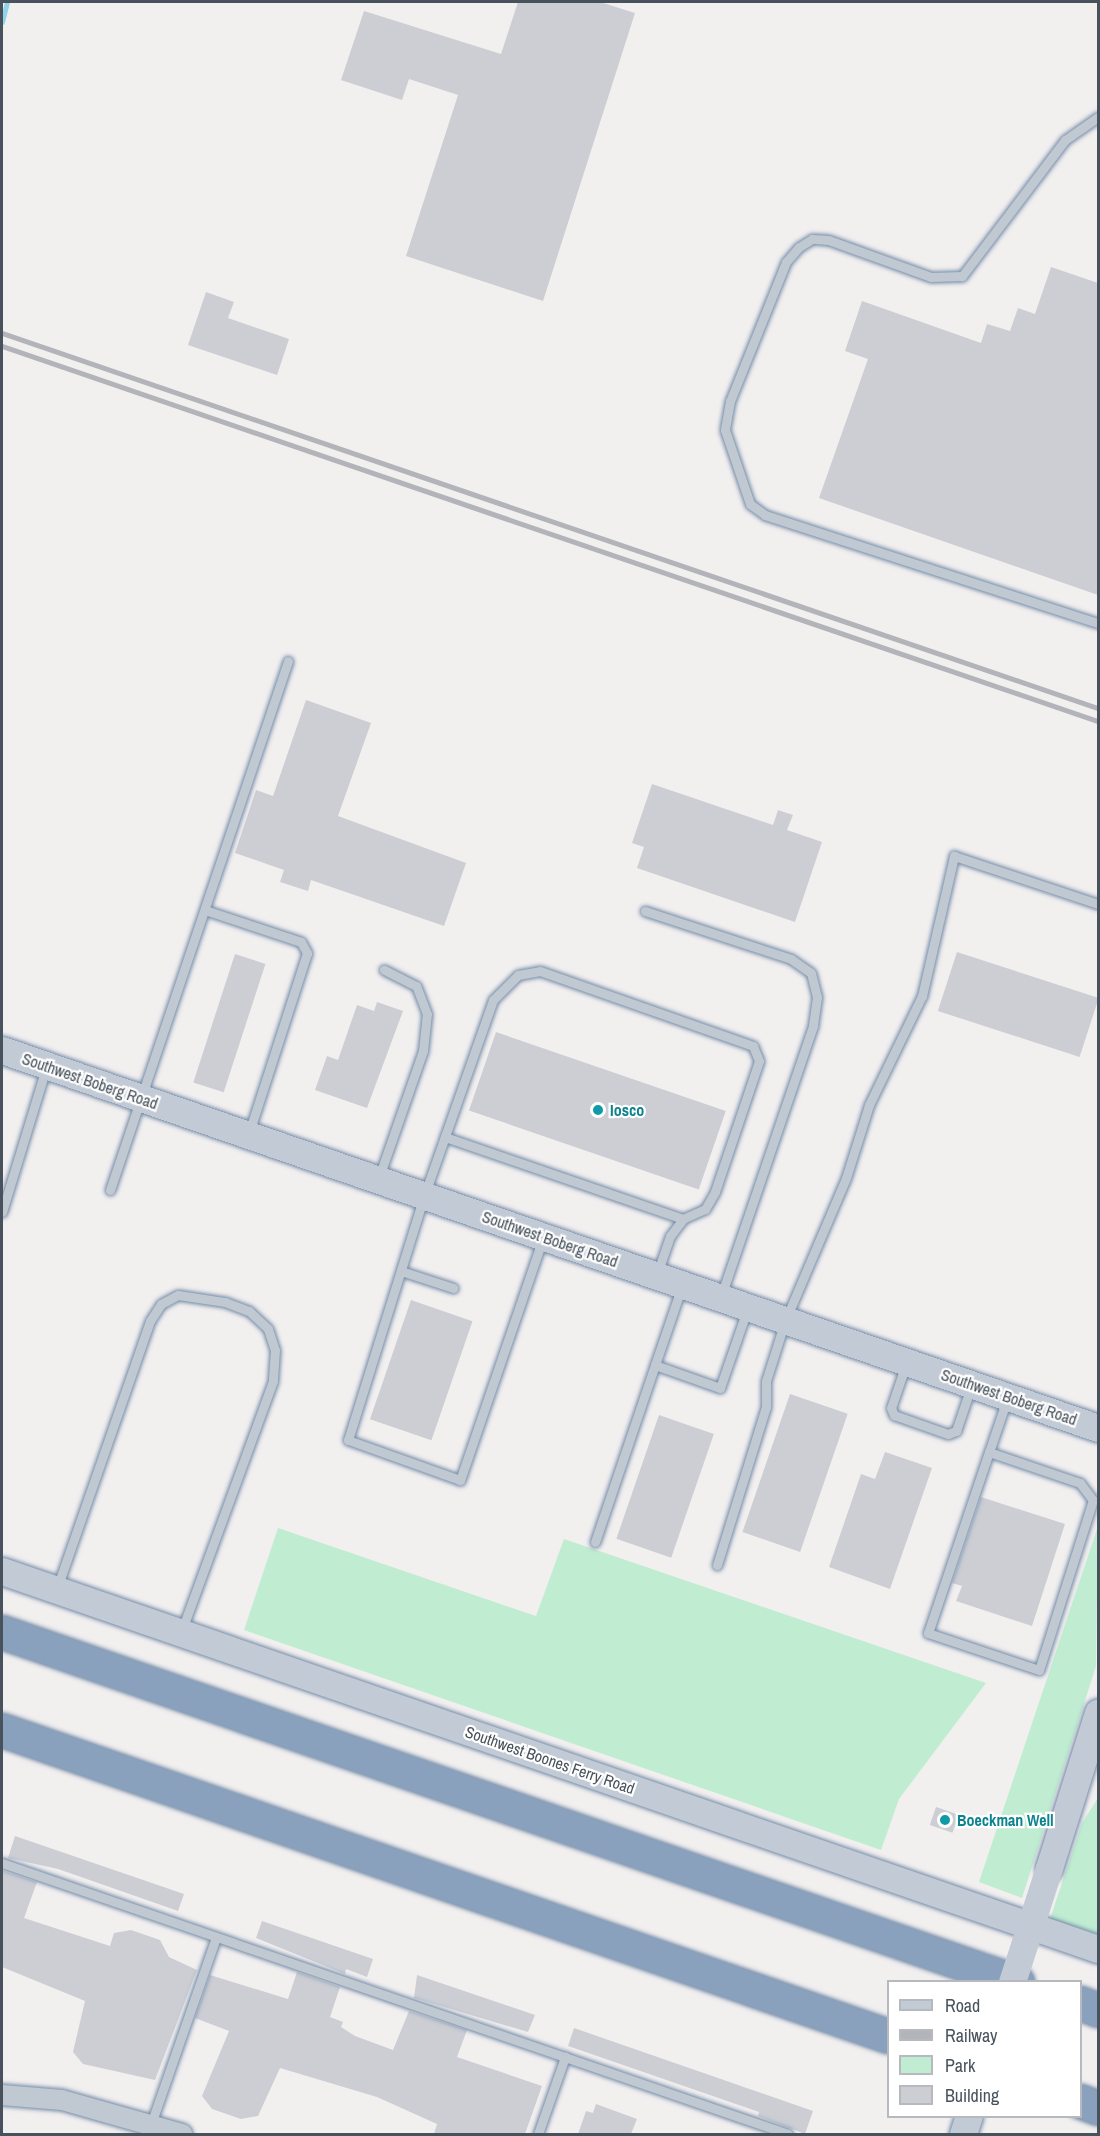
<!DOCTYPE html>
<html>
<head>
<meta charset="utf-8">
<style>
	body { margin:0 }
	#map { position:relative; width:1100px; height:2136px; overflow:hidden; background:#f2efef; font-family:"Archivo Narrow",sans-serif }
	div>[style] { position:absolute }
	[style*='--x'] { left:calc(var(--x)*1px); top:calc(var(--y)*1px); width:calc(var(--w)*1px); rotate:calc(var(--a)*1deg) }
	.green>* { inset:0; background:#c0edd2 }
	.stream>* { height:5px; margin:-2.5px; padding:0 2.5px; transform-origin:2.5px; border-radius:2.5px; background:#8fd4e8 }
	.building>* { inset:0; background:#ccced4; transform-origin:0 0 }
	.roads { filter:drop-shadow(0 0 2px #748ca8) drop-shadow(0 0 2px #748ca8) }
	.lane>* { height:9px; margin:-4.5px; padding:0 4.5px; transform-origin:4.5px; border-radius:4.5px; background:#c0c9d1 }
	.street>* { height:20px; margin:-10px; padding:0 10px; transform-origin:10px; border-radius:10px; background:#c0c9d1 }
	.secondary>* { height:27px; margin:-13.5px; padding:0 13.5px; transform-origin:13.5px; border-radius:13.5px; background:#c1cad5 }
	.highway>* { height:33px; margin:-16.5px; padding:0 16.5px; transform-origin:16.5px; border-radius:16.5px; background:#89a1bc }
	.rail>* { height:4.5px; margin:-2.25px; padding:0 2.25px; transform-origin:2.25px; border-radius:2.25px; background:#b2b4b9 }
	.secondary-bridge>* { height:27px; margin:-13.5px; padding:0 13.5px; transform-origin:13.5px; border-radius:13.5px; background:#c1cad5 }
	.dots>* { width:16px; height:16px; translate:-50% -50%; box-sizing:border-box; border:3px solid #fff; border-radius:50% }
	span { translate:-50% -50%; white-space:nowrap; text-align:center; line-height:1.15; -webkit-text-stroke:4.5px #fff; paint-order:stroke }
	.street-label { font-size:16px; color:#48525c }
	.culture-label { font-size:16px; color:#0d838f; font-weight:700 }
	.left { translate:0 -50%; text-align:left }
	.frame { position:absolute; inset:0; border:3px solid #48525c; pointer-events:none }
	.legend { position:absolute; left:887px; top:1980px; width:195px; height:138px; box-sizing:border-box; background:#fff; border:2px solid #b6babe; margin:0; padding:8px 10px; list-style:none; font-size:18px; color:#48525c }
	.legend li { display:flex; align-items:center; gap:12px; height:30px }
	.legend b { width:30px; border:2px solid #b6babe }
</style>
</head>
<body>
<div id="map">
	<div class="green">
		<div style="clip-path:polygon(1098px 1526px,1096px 1666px,1022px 1898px,979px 1882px)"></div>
		<div style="clip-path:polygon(278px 1528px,536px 1616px,564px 1539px,986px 1683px,899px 1799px,881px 1850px,244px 1630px)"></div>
		<div style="clip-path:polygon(1098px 1798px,1098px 1934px,1050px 1919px,1082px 1823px)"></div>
	</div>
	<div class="stream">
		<div style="--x:2;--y:22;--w:21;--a:-76"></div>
	</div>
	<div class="building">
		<div style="clip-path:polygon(518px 2px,600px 2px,635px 13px,543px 301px,406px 256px,458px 95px,409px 79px,402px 100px,341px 80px,364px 11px,501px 54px)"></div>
		<div style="clip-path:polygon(1051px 267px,1098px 283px,1098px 595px,819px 498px,868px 359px,845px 351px,862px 301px,981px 343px,987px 324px,1010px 331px,1018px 308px,1035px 314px)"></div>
		<div style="clip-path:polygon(206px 292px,234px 302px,228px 318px,289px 339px,277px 375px,188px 345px)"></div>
		<div style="clip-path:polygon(306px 700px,371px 723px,338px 816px,466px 863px,444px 926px,311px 880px,308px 891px,280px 882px,284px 870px,235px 853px,256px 790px,273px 796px)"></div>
		<div style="clip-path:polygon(652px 784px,773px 825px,778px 810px,793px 815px,787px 830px,822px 842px,795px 922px,637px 868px,644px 847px,632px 843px)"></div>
		<div style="left:957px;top:952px;width:149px;height:62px;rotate:18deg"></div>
		<div style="left:235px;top:954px;width:32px;height:135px;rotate:18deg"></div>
		<div style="clip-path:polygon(377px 1002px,403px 1011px,367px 1108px,315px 1090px,327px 1056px,338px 1060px,357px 1005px,374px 1011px)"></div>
		<div style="left:496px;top:1032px;width:243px;height:83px;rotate:19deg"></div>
		<div style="left:411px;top:1300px;width:65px;height:126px;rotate:19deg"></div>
		<div style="left:790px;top:1394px;width:61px;height:146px;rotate:19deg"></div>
		<div style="left:659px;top:1415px;width:58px;height:131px;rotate:19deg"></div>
		<div style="clip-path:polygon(885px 1452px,932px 1468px,890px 1589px,829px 1567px,861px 1474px,875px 1479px)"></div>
		<div style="clip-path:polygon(981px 1497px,1065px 1524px,1032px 1626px,956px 1601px,962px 1586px,952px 1583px)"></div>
		<div style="left:936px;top:1807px;width:24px;height:19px;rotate:19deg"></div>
		<div style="clip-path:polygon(15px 1836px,184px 1894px,178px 1911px,58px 1869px,8px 1858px)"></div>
		<div style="clip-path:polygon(3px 1871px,37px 1882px,24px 1918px,110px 1946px,114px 1933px,131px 1930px,160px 1940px,169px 1957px,197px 1970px,155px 2080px,83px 2064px,73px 2052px,85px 2001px,2px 1967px)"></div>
		<div style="clip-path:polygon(262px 1921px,373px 1959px,367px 1977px,346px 1969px,345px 1974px,256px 1938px)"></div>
		<div style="clip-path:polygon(297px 1972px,340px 1987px,330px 2017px,343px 2022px,341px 2027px,355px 2036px,393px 2050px,409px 2011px,467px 2030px,457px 2057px,542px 2086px,525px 2134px,434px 2134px,437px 2124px,377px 2097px,280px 2068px,258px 2116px,241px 2119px,212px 2109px,202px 2096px,229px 2031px,195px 2018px,210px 1975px,288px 1999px)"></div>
		<div style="clip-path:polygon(417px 1975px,535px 2015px,528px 2032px,414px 1998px)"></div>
		<div style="clip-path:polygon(574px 2028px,813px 2111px,805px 2134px,758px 2116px,759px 2112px,568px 2046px)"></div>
		<div style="clip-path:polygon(596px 2104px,637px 2119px,631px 2134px,578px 2134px,586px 2111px,593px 2113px)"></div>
	</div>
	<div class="roads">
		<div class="lane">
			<div style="--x:1098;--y:117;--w:40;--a:145.1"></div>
			<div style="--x:1065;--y:140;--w:171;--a:127.1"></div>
			<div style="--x:962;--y:276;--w:31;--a:178"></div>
			<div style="--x:931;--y:277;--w:109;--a:-160.2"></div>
			<div style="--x:828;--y:240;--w:16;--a:-176"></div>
			<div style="--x:812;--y:239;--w:15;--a:148"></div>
			<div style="--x:799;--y:247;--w:20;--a:131"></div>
			<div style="--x:786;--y:262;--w:150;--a:111.9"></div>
			<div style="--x:730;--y:401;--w:29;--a:100"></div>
			<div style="--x:725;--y:430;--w:78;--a:71.3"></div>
			<div style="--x:750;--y:504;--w:19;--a:36"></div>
			<div style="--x:765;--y:515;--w:350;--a:18"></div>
			<div style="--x:205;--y:910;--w:101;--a:18.4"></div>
			<div style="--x:301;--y:942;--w:13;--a:61"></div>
			<div style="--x:307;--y:953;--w:189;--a:107.9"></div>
			<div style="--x:645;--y:911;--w:154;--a:18.2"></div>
			<div style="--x:791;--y:959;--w:24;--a:35"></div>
			<div style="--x:811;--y:973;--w:25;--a:76"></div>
			<div style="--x:817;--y:997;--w:29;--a:98"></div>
			<div style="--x:813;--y:1026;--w:285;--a:108.8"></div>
			<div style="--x:445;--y:1137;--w:252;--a:19"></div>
			<div style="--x:379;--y:1177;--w:133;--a:-70.8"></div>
			<div style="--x:423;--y:1051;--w:37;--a:-84"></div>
			<div style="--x:427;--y:1014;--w:30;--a:-111"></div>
			<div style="--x:416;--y:986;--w:36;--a:-153"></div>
			<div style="--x:110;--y:1190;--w:558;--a:-71.4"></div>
			<div style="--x:2;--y:1212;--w:151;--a:-73"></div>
			<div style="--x:543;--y:1238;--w:256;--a:108.9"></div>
			<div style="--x:460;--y:1480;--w:119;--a:-160.3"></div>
			<div style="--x:348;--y:1440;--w:256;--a:-72.7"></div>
			<div style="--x:424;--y:1196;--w:208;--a:-70.6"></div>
			<div style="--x:493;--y:1000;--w:35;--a:-45"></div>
			<div style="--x:518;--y:975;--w:22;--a:-10"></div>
			<div style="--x:540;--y:971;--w:226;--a:19.4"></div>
			<div style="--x:753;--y:1046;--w:16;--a:68"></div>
			<div style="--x:759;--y:1061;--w:138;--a:108.6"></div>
			<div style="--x:715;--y:1192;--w:20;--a:120"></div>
			<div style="--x:705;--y:1209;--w:24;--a:156"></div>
			<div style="--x:683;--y:1219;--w:21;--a:127"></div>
			<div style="--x:670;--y:1236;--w:40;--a:108.9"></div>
			<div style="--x:401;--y:1271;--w:55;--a:18.1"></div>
			<div style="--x:682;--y:1286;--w:83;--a:108.9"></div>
			<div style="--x:655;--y:1365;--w:69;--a:19.5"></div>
			<div style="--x:720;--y:1388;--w:83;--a:-70.9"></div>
			<div style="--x:906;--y:1364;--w:46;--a:108.8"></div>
			<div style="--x:891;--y:1408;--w:8;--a:67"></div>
			<div style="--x:894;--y:1415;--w:57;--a:19.4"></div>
			<div style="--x:948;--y:1434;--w:9;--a:-21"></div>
			<div style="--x:956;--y:1431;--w:46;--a:-71.2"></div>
			<div style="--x:989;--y:1452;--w:96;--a:18.8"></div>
			<div style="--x:1080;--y:1483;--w:21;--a:53"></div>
			<div style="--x:1093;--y:1500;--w:178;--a:107.6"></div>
			<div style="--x:1039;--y:1670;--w:117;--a:-161.6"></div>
			<div style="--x:928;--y:1633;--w:191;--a:-71.4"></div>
			<div style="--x:989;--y:1452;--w:56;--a:-71.2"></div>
			<div style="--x:595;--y:1542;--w:187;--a:-71.3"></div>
			<div style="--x:717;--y:1565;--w:165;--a:-72.8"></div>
			<div style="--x:766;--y:1407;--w:26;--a:-90"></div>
			<div style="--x:766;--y:1381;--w:63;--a:-72.4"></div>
			<div style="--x:785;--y:1321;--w:155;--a:-66.9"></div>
			<div style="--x:846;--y:1178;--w:77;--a:-72.5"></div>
			<div style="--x:869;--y:1105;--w:121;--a:-64.1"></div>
			<div style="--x:922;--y:996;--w:144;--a:-77.1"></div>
			<div style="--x:954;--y:856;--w:152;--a:18.4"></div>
			<div style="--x:57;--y:1588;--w:283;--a:-70.8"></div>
			<div style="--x:150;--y:1321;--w:20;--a:-57"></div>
			<div style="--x:161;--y:1304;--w:19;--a:-28"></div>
			<div style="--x:178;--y:1295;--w:48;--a:8.5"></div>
			<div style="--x:225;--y:1302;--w:26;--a:21"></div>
			<div style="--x:249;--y:1311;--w:26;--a:43"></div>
			<div style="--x:268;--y:1329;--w:22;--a:72"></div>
			<div style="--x:275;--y:1350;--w:31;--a:94"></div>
			<div style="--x:273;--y:1381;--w:265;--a:110.1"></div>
			<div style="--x:2;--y:1863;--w:831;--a:19.02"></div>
			<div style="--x:151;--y:2124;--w:198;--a:-70.8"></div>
			<div style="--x:538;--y:2134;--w:82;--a:-70.7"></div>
		</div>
		<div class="street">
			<div style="--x:2;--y:2095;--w:60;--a:4.8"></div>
			<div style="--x:62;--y:2100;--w:125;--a:15.8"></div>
		</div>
		<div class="secondary">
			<div style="--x:2;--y:1050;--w:1159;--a:19.03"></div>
			<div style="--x:2;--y:1571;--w:1159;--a:19.03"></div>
			<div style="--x:1049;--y:1868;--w:163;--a:-72.5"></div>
			<div style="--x:963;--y:2134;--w:19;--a:-72"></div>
		</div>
		<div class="highway">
			<div style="--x:2;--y:1632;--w:1074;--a:19.03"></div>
			<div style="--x:2;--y:1730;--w:937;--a:19.05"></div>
			<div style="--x:1080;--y:2003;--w:19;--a:21"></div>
			<div style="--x:1080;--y:2101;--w:19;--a:21"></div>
		</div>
	</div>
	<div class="rail">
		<div style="--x:2;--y:333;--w:1158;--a:18.89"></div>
		<div style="--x:2;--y:346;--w:1158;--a:18.89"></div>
	</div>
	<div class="secondary-bridge">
		<div style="--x:1012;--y:1982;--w:120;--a:-72"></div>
	</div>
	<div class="dots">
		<div style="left:598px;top:1110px;background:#0f9aa8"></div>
		<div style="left:945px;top:1820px;background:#0f9aa8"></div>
	</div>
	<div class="street-label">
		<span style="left:90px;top:1081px;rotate:19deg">Southwest Boberg Road</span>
		<span style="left:550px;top:1239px;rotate:19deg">Southwest Boberg Road</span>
		<span style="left:1009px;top:1397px;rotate:19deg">Southwest Boberg Road</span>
		<span style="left:550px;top:1760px;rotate:19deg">Southwest Boones Ferry Road</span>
	</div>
	<div class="culture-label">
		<span class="left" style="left:610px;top:1110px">Iosco</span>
		<span class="left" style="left:957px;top:1820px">Boeckman Well</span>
	</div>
	<div class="frame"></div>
	<ul class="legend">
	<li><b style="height:8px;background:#c1cad5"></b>Road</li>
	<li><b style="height:8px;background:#b2b4b9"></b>Railway</li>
	<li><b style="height:16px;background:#c0edd2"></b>Park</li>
	<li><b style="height:16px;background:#ccced4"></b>Building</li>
	</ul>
</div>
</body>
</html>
